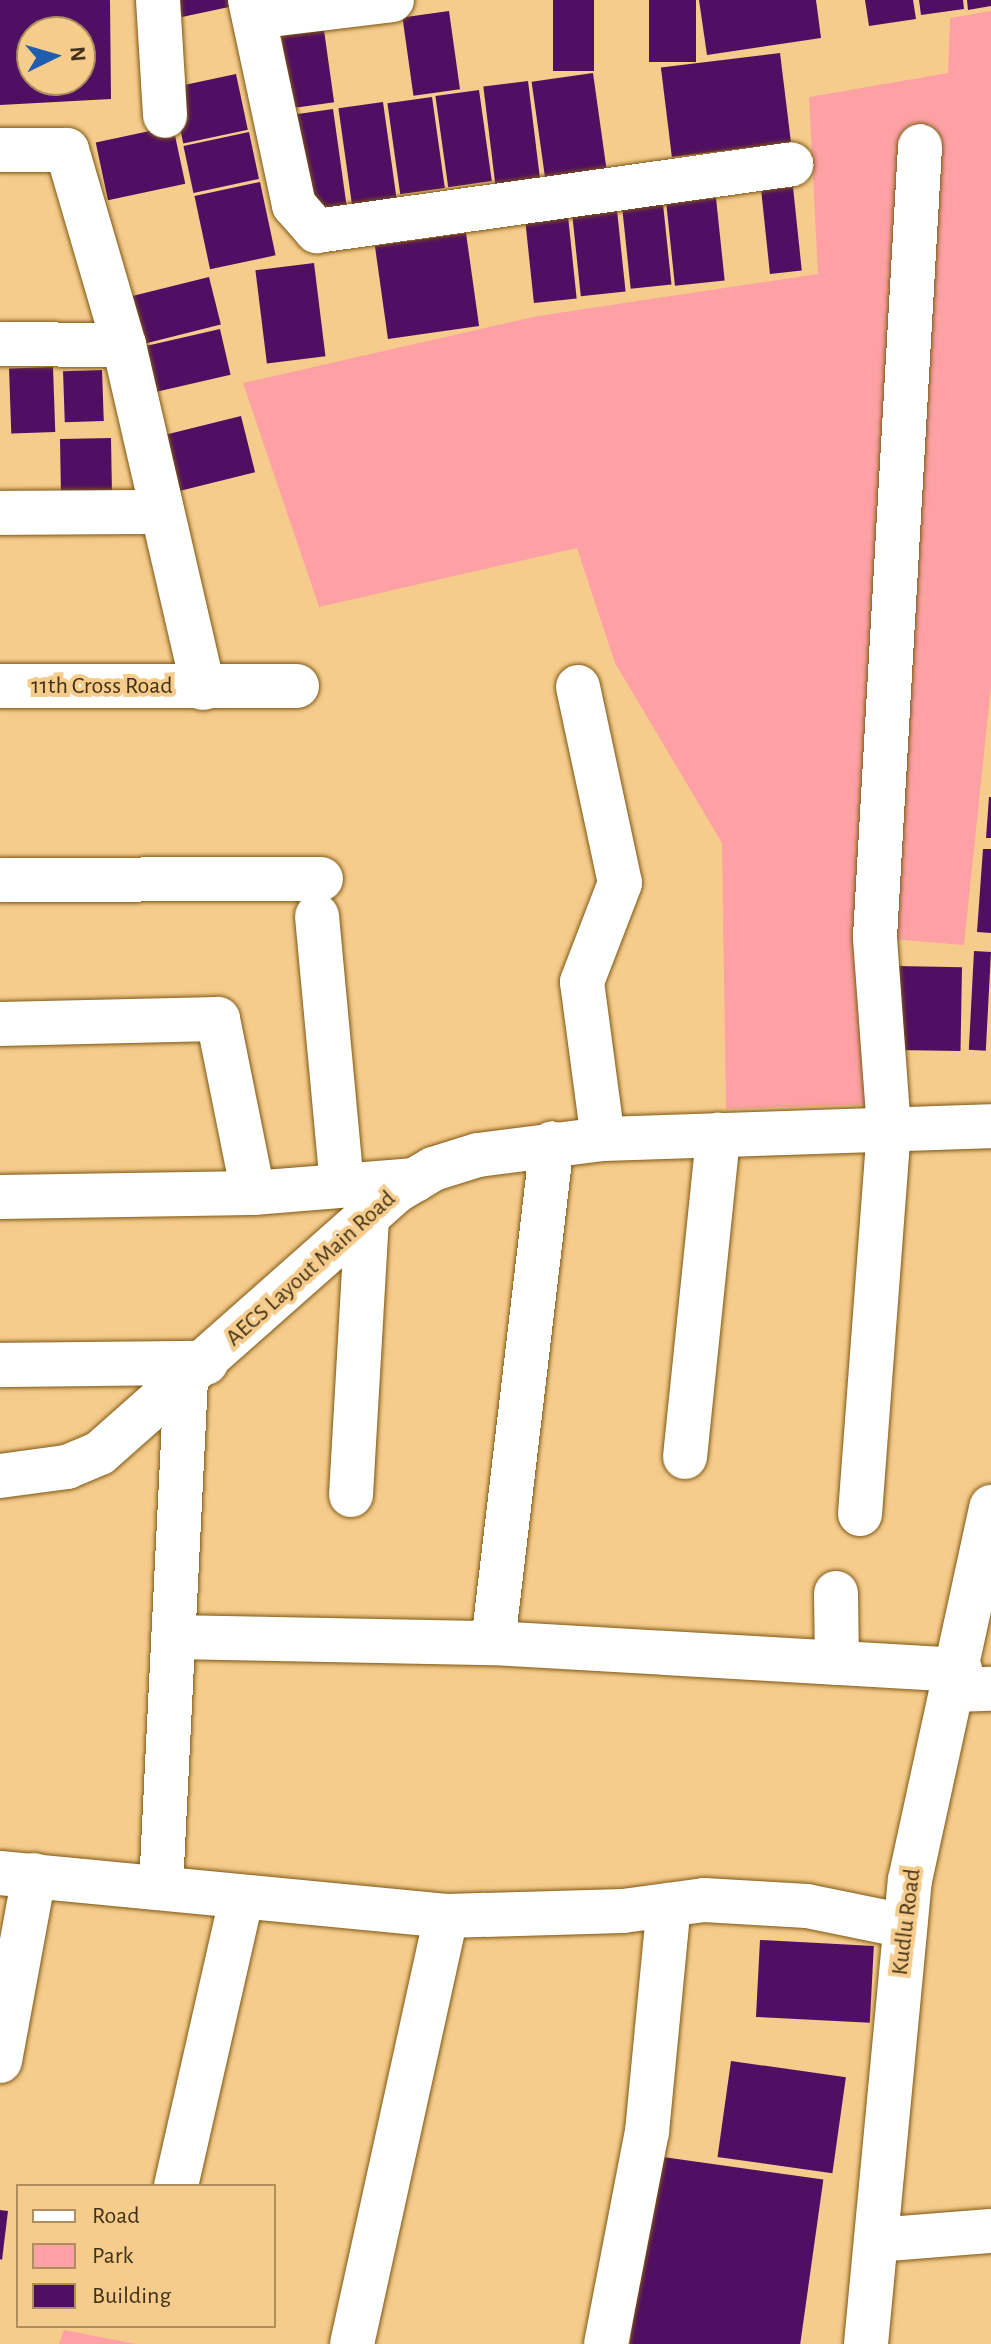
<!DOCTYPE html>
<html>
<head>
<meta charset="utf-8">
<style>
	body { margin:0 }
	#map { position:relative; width:991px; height:2344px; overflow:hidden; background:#f6cc8c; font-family:"Alegreya Sans",sans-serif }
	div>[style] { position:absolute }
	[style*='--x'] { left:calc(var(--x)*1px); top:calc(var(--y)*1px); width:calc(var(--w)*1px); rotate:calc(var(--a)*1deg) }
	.green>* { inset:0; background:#fda1a4 }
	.building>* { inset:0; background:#500f62; transform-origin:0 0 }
	.roads { filter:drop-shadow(0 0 2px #7e5813) drop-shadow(0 0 2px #7e5813) }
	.minor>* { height:44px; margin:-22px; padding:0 22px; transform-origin:22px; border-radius:22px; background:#fff }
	span { translate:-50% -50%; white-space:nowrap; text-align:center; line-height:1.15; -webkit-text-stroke:8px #f6cc8c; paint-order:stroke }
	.street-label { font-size:24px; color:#423217 }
	.legend { position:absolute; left:16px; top:2184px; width:260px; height:144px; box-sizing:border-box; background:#f6cc8c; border:2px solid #ae8e5d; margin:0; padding:10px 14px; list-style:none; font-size:24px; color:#423217 }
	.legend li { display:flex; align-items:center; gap:16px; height:40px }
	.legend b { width:40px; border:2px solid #ae8e5d }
	.north { position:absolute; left:16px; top:16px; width:80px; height:80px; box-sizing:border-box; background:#f6cc8c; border:2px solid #ae8e5d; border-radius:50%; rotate:85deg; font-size:22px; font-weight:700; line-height:32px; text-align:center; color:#423217 }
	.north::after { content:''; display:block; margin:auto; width:28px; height:36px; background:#215daf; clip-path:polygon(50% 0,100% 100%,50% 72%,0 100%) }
</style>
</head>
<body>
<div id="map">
	<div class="green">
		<div style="clip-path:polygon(991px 11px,991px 686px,964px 945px,892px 939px,878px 1104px,726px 1109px,722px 843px,615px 663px,577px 548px,319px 607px,243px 383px,538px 316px,818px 274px,809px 97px,948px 73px,950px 18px)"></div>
		<div style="clip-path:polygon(64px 2330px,136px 2344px,59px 2344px)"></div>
	</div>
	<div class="building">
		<div style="clip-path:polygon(evenodd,0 0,110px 0,111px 99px,0 105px,0 0,32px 32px,80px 32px,80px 80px,32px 80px,32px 32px)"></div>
		<div style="clip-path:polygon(178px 0,243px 0,243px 4px,182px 17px)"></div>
		<div style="left:553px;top:0;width:41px;height:71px"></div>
		<div style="left:649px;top:0;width:47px;height:62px"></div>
		<div style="clip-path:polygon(699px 0,816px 0,821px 38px,707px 55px)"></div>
		<div style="clip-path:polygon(865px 0,913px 0,916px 19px,869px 26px)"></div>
		<div style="clip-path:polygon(919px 0,963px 0,964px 9px,921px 15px)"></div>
		<div style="clip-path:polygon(967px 0,991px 0,991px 6px,968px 10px)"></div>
		<div style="left:449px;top:11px;width:79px;height:47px;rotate:82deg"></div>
		<div style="left:323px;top:23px;width:80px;height:43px;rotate:82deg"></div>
		<div style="left:780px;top:53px;width:90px;height:120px;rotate:83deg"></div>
		<div style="left:593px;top:73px;width:100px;height:62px;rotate:82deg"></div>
		<div style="left:236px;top:74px;width:57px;height:66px;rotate:78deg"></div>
		<div style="left:528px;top:81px;width:101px;height:45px;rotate:83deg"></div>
		<div style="left:479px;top:90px;width:92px;height:44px;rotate:82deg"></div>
		<div style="left:432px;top:97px;width:92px;height:45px;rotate:82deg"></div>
		<div style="left:383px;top:102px;width:99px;height:45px;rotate:82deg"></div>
		<div style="left:333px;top:109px;width:99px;height:39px;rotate:82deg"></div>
		<div style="left:173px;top:126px;width:59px;height:79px;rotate:78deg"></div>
		<div style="left:249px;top:132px;width:48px;height:67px;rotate:78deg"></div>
		<div style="left:260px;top:182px;width:75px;height:67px;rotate:78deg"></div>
		<div style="left:793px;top:187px;width:84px;height:32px;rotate:84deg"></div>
		<div style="left:716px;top:198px;width:83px;height:50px;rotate:84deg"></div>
		<div style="left:663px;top:204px;width:81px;height:41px;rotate:84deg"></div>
		<div style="left:617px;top:210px;width:82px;height:45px;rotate:84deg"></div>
		<div style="left:568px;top:216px;width:83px;height:43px;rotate:84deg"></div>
		<div style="left:466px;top:233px;width:94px;height:92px;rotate:82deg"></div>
		<div style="left:314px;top:263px;width:94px;height:59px;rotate:83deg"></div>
		<div style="left:209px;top:277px;width:49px;height:81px;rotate:76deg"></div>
		<div style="left:220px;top:329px;width:47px;height:77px;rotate:77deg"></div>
		<div style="left:53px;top:367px;width:65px;height:44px;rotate:88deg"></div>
		<div style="left:102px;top:370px;width:51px;height:39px;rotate:88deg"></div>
		<div style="left:241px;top:416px;width:58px;height:81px;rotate:76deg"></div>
		<div style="left:111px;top:438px;width:55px;height:51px;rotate:89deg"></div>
		<div style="clip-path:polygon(989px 797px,991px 797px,991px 838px,986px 838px)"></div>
		<div style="clip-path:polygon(983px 849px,991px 849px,991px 933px,977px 932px)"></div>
		<div style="left:974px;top:951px;width:17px;height:99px;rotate:3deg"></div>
		<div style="left:897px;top:966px;width:65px;height:84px;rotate:1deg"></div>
		<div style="left:760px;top:1940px;width:114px;height:77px;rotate:3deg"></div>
		<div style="left:731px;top:2061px;width:116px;height:97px;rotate:8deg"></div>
		<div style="left:656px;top:2156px;width:169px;height:190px;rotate:8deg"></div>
		<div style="clip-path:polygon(0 2210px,8px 2211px,2px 2260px,0 2259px)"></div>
	</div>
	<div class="roads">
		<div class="minor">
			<div style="--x:158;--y:0;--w:116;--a:86.5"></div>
			<div style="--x:250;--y:0;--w:210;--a:77.9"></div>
			<div style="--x:294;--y:205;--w:35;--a:49"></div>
			<div style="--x:317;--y:231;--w:479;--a:-8"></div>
			<div style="--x:254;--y:17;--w:139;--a:-7"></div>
			<div style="--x:0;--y:150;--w:67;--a:0"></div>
			<div style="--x:67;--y:150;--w:203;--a:73.7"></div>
			<div style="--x:124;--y:345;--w:352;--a:77"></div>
			<div style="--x:0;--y:344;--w:124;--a:0.5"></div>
			<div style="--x:0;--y:513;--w:158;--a:-0.4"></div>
			<div style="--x:0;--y:686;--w:297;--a:0"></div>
			<div style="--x:578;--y:687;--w:200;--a:77.9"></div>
			<div style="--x:620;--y:883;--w:106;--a:111"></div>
			<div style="--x:582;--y:982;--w:158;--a:82.4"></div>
			<div style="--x:0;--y:880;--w:321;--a:-0.2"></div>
			<div style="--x:317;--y:916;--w:270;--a:84.7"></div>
			<div style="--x:0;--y:1024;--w:218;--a:-1.3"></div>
			<div style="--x:218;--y:1019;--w:177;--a:78.6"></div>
			<div style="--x:0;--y:1197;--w:253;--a:-0.9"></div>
			<div style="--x:253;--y:1193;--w:163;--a:-4.6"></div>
			<div style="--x:0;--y:1365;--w:206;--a:-0.6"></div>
			<div style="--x:685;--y:1457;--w:324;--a:-84.1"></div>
			<div style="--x:0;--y:1476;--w:68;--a:-7.7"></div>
			<div style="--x:67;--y:1467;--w:36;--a:-23"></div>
			<div style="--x:100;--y:1453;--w:395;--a:-41.5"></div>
			<div style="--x:396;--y:1191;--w:43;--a:-30.7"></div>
			<div style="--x:433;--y:1169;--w:47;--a:-17.3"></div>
			<div style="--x:478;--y:1155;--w:126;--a:-7.3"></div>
			<div style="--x:603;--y:1139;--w:388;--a:-1.9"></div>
			<div style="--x:351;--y:1495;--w:277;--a:-86.7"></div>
			<div style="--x:860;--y:1514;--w:386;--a:-85.7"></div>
			<div style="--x:889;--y:1129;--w:193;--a:-94.2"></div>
			<div style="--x:875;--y:937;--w:792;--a:-86.74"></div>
			<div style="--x:836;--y:1593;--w:70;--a:89.2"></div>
			<div style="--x:173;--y:1637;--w:320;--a:1.1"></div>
			<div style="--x:493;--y:1643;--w:468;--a:3.3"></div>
			<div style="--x:493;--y:1643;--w:503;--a:-83.27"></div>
			<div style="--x:955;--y:1690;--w:36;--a:-2"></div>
			<div style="--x:0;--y:1873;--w:448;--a:5.5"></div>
			<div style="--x:446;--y:1916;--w:177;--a:-1.6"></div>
			<div style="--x:623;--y:1911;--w:82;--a:-7.7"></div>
			<div style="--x:704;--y:1900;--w:103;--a:3.3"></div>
			<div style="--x:807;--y:1906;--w:100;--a:11.5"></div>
			<div style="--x:161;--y:1887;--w:509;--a:-87.18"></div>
			<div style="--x:0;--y:2061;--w:189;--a:-79.6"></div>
			<div style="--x:176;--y:2186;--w:294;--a:-77.2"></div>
			<div style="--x:876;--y:2240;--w:115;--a:-4.5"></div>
			<div style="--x:352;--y:2344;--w:438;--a:-77.6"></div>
			<div style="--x:606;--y:2344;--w:216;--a:-79.1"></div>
			<div style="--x:647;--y:2132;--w:228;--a:-84.5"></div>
			<div style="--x:866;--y:2344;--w:466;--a:-84.6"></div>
			<div style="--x:910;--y:1880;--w:382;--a:-77.7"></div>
		</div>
	</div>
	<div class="street-label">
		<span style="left:102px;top:687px">11th Cross Road</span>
		<span style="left:311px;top:1269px;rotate:-42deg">AECS Layout Main Road</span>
		<span style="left:907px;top:1922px;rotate:-83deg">Kudlu Road</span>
	</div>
	<ul class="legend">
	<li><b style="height:10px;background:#fff"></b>Road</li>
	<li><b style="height:22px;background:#fda1a4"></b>Park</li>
	<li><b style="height:22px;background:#500f62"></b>Building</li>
	</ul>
	<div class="north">N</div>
</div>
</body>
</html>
